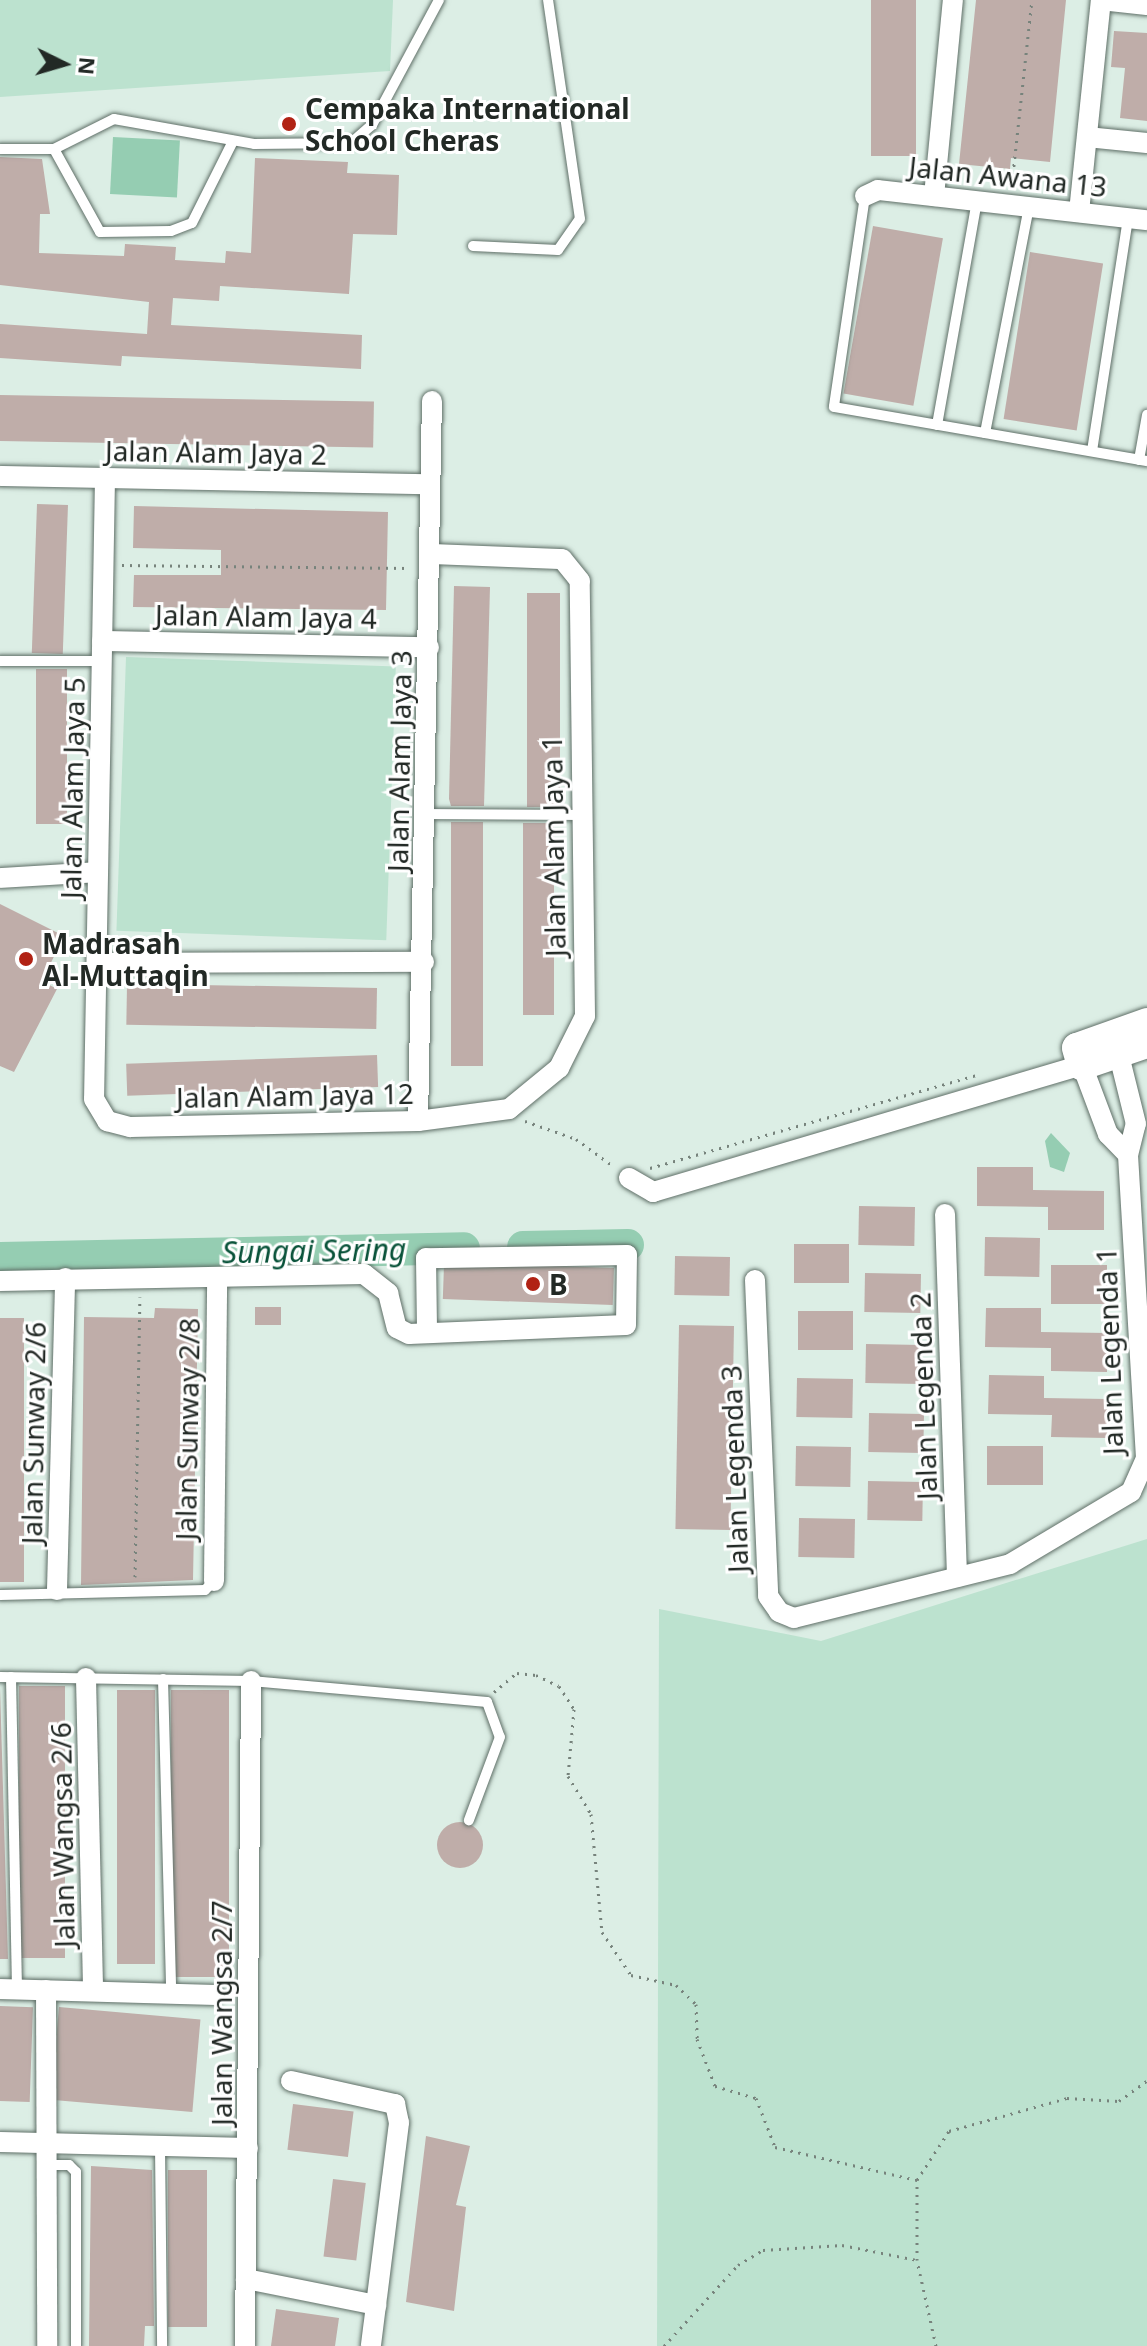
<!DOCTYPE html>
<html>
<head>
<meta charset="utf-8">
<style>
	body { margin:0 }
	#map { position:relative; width:1147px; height:2346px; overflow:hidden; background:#dceee5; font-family:"Noto Sans",sans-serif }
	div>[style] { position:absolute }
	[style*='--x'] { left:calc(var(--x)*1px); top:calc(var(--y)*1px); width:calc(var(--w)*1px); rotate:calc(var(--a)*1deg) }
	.green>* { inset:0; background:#bce2cf; transform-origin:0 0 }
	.water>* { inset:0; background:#95cdb2; transform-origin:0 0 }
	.river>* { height:32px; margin:-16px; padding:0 16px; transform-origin:16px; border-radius:16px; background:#95cdb2 }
	.building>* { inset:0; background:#bfada9; transform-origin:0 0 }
	.round { border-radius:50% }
	.path>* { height:3px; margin-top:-1.5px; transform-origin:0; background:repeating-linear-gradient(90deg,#77837c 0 2px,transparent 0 8px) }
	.roads { filter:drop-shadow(0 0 2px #5f6f67) drop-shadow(0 0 2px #5f6f67) }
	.lane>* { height:10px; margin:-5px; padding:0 5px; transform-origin:5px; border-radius:5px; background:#fff }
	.street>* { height:20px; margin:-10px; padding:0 10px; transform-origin:10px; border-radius:10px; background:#fff }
	.secondary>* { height:30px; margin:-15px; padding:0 15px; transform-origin:15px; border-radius:15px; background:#fff }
	.dots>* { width:22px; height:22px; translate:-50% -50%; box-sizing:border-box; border:4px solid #fff; border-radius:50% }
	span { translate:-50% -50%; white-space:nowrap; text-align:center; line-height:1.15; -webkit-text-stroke:6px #fff; paint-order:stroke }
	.poi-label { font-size:28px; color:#222925; font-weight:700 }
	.left { translate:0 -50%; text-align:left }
	.street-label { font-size:28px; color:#222925 }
	.water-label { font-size:30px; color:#085239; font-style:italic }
	.north { position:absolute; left:24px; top:24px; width:80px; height:80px; -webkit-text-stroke:6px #fff; paint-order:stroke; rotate:95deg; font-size:22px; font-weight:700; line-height:32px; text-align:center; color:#222925 }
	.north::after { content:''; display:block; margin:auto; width:28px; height:36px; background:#222925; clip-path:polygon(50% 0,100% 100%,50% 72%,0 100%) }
</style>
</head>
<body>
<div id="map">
	<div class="green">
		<div style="clip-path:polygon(0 0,393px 0,390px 71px,0 97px)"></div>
		<div style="left:126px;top:657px;width:270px;height:274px;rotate:2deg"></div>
		<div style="clip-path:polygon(1147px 1539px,1147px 2346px,657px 2346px,659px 1609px,821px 1641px)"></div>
	</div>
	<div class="water">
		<div style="left:113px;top:137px;width:67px;height:57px;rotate:3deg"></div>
		<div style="clip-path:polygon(1051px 1133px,1070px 1153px,1064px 1172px,1050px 1167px,1045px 1141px)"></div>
	</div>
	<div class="river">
		<div style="--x:523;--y:1247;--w:105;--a:-1.1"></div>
		<div style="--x:0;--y:1258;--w:464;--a:-1.2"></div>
	</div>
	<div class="building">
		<div style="left:871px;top:0;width:45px;height:156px"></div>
		<div style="clip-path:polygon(976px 0,1066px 0,1050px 162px,1011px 158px,1010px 169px,959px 164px)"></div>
		<div style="clip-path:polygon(1114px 31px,1147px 33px,1147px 121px,1120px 118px,1125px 68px,1111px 67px)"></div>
		<div style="clip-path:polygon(0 157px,42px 159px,50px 214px,40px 214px,39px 253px,124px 256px,125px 244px,176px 247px,175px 260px,225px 263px,226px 251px,251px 253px,255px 158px,348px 162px,347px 173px,399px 175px,397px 235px,353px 234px,349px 294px,220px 286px,219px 301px,173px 298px,171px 325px,362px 335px,361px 369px,122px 356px,121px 366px,0 358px,0 324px,147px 334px,149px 302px,0 285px)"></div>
		<div style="left:873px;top:226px;width:71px;height:170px;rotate:10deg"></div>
		<div style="left:1030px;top:252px;width:74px;height:169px;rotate:9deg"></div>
		<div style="left:0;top:395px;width:374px;height:46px;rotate:1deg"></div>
		<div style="left:37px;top:504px;width:31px;height:149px;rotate:2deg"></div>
		<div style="clip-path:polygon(134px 506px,388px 512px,386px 610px,133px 607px,134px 575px,221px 575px,221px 550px,133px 548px)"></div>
		<div style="clip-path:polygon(454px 586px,490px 587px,484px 806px,451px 806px,449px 799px)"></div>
		<div style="left:527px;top:593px;width:33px;height:214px"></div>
		<div style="left:36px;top:669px;width:31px;height:155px"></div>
		<div style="left:451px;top:822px;width:32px;height:244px"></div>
		<div style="left:523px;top:823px;width:31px;height:192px"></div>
		<div style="clip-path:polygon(0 904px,64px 936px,42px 981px,57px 989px,14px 1072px,0 1066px)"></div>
		<div style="left:377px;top:988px;width:41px;height:250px;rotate:91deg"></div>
		<div style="left:377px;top:1055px;width:32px;height:251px;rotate:88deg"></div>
		<div style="clip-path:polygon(977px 1167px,1033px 1167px,1033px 1190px,1104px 1191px,1104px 1230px,1048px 1230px,1048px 1207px,977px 1206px)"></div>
		<div style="left:859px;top:1206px;width:56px;height:39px;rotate:1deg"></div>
		<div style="left:985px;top:1237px;width:55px;height:39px;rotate:1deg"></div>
		<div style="left:794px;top:1244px;width:55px;height:39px"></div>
		<div style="left:675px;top:1256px;width:55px;height:39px;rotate:1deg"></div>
		<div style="left:1051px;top:1265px;width:56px;height:39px"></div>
		<div style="left:614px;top:1268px;width:37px;height:170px;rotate:92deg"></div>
		<div style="left:865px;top:1273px;width:56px;height:39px;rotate:1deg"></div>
		<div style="left:281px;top:1307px;width:18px;height:26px;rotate:90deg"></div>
		<div style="clip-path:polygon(155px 1308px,198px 1309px,193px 1580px,81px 1585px,84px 1317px,154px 1318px)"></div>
		<div style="clip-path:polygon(986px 1308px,1041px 1308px,1041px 1332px,1107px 1333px,1107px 1372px,1051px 1371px,1051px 1348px,985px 1347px)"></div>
		<div style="left:798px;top:1311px;width:55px;height:39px"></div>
		<div style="left:0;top:1318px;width:24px;height:264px"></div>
		<div style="left:679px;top:1325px;width:55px;height:204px;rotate:1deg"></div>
		<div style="left:866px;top:1344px;width:56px;height:39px;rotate:1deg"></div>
		<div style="clip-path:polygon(989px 1375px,1044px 1376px,1044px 1398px,1107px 1399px,1107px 1438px,1051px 1437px,1052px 1415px,988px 1414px)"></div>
		<div style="left:797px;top:1378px;width:56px;height:39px;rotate:1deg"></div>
		<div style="left:869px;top:1413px;width:55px;height:39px;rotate:1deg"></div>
		<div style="left:796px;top:1446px;width:55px;height:40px;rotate:1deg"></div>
		<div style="left:987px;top:1446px;width:56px;height:39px"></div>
		<div style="left:868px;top:1481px;width:55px;height:39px;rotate:1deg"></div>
		<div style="left:799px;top:1518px;width:56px;height:39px;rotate:1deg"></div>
		<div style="left:19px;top:1686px;width:46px;height:272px"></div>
		<div style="clip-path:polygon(0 1687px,8px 1959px,0 1959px)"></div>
		<div style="left:117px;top:1690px;width:38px;height:274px"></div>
		<div style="left:171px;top:1690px;width:58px;height:287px"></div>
		<div class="round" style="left:437px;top:1822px;width:46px;height:46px"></div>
		<div style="left:0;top:2006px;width:33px;height:95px;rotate:2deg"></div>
		<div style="left:59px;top:2007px;width:142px;height:93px;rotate:5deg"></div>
		<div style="left:293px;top:2104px;width:61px;height:46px;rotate:7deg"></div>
		<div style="clip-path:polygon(426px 2136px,470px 2146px,456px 2205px,466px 2207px,454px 2311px,406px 2302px)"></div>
		<div style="clip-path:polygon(91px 2166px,152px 2170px,154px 2326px,145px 2326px,144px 2346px,89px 2346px)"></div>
		<div style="left:168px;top:2170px;width:39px;height:157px"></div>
		<div style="left:333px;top:2179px;width:33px;height:78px;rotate:7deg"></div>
		<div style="clip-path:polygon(276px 2309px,339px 2318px,335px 2346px,271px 2346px)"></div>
	</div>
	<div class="path">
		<div style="--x:1013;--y:174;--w:175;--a:-83.8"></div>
		<div style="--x:122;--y:565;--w:288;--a:0.6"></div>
		<div style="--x:525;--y:1121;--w:54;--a:19.4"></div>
		<div style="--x:576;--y:1139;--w:46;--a:36.1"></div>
		<div style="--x:650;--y:1168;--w:340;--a:-15.9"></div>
		<div style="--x:135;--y:1577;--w:280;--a:-89"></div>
		<div style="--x:494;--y:1692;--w:30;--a:-40"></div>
		<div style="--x:517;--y:1673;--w:19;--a:6"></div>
		<div style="--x:536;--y:1675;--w:25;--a:26"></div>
		<div style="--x:559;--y:1686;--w:27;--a:57"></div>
		<div style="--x:574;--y:1709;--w:67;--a:95.1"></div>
		<div style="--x:568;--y:1776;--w:44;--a:58.8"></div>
		<div style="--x:591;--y:1814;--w:119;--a:84.7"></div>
		<div style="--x:602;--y:1932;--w:52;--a:56"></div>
		<div style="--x:631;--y:1975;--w:46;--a:12.5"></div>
		<div style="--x:676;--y:1985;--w:28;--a:44"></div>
		<div style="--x:696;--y:2004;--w:35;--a:88"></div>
		<div style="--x:697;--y:2039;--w:50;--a:69"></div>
		<div style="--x:715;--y:2086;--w:43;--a:16.3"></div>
		<div style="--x:756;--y:2098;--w:53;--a:68.8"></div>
		<div style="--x:775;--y:2147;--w:146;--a:13.1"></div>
		<div style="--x:664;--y:2346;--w:110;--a:-47.6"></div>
		<div style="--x:738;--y:2265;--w:29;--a:-31"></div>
		<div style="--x:763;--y:2250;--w:79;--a:-3.6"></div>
		<div style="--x:842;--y:2245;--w:76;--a:11.3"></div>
		<div style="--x:936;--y:2346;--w:88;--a:-102.5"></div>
		<div style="--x:917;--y:2260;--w:80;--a:-90"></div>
		<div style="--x:917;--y:2180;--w:59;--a:-56.9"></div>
		<div style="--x:949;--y:2131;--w:123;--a:-15.6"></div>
		<div style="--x:1067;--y:2098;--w:52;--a:3.3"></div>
		<div style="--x:1119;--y:2101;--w:34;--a:-36"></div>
	</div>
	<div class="roads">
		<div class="lane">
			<div style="--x:0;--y:149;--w:54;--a:0"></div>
			<div style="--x:54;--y:149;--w:67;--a:-26.6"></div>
			<div style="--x:114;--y:119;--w:142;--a:10.1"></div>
			<div style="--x:254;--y:144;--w:97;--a:-0.6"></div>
			<div style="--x:351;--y:143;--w:28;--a:-41"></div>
			<div style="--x:372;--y:125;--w:142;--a:-61.8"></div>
			<div style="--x:54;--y:149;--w:95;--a:61"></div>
			<div style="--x:100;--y:232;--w:71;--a:-0.8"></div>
			<div style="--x:171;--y:231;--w:22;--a:-21"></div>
			<div style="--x:192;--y:223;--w:92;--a:-63.4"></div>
			<div style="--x:865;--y:196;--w:213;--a:98.4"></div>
			<div style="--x:834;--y:407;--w:318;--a:9.8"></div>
			<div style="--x:473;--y:246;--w:85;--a:2.7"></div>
			<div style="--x:558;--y:250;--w:38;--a:-55"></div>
			<div style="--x:580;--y:219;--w:221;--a:-98.3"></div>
			<div style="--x:937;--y:425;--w:228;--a:-79.9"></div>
			<div style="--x:985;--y:433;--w:230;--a:-79"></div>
			<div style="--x:1092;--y:451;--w:236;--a:-81.2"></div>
			<div style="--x:1139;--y:460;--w:46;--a:-79.9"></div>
			<div style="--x:0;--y:661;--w:102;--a:0"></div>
			<div style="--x:426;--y:814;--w:153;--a:0.4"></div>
			<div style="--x:0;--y:1595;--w:205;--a:-1.4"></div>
			<div style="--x:205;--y:1590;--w:13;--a:-45"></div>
			<div style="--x:0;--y:1677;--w:251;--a:0.9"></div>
			<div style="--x:251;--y:1681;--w:237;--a:5.1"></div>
			<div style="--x:487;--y:1702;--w:37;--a:70"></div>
			<div style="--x:500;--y:1737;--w:89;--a:110.5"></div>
			<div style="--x:11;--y:1677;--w:313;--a:88.9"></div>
			<div style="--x:163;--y:1679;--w:314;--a:88.5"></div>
			<div style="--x:160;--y:2146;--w:200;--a:89.4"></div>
			<div style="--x:47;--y:2165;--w:22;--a:0"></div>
			<div style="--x:69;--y:2165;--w:10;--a:45"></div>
			<div style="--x:76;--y:2172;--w:174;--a:90"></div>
		</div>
		<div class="street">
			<div style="--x:1101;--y:0;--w:46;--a:6.2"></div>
			<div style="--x:1087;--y:137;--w:60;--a:5.7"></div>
			<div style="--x:865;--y:196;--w:14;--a:-25"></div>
			<div style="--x:878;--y:190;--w:271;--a:6.4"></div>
			<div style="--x:934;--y:196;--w:197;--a:-84.5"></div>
			<div style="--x:1079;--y:212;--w:213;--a:-84.1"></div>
			<div style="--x:0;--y:476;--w:430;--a:1.1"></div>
			<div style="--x:105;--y:478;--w:621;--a:91.01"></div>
			<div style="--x:94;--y:1099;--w:26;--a:59"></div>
			<div style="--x:107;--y:1121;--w:24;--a:15"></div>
			<div style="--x:130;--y:1127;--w:288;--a:-1.2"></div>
			<div style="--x:418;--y:1121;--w:92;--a:-7.5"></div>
			<div style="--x:509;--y:1109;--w:65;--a:-39.4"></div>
			<div style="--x:559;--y:1068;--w:58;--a:-63.4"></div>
			<div style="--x:585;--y:1016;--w:435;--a:-90.7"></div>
			<div style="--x:580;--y:581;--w:28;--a:-129"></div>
			<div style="--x:562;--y:559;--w:133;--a:-177.8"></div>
			<div style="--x:102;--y:641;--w:327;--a:1.1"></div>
			<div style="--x:0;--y:878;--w:98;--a:-3.5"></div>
			<div style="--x:97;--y:963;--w:327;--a:-0.2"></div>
			<div style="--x:418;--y:1121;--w:720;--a:-88.89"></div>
			<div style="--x:629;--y:1178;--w:28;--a:30"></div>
			<div style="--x:653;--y:1192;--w:447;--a:-16.5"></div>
			<div style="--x:1082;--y:1065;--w:74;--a:69.4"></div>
			<div style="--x:1108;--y:1134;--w:29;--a:46"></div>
			<div style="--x:945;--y:1214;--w:363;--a:88.1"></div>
			<div style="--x:755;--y:1280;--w:316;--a:87.6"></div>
			<div style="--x:768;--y:1596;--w:19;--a:55"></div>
			<div style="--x:779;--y:1612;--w:16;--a:22"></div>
			<div style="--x:794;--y:1618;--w:223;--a:-14"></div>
			<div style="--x:1010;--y:1564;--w:141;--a:-30.8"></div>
			<div style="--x:1131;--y:1492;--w:37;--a:-66"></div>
			<div style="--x:1146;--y:1458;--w:304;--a:-93.4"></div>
			<div style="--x:1128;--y:1155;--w:32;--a:-76"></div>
			<div style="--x:1136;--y:1124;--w:83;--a:-103.9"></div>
			<div style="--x:0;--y:1281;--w:364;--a:-1.1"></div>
			<div style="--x:364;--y:1274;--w:31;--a:38"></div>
			<div style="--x:388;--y:1293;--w:36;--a:76"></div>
			<div style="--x:397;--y:1328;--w:13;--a:27"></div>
			<div style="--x:409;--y:1334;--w:217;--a:-2.4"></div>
			<div style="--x:626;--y:1325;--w:70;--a:-89.2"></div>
			<div style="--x:627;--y:1255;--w:201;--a:179.1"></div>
			<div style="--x:426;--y:1258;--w:74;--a:89.2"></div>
			<div style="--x:214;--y:1581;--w:304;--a:-89.4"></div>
			<div style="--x:57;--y:1590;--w:312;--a:-88.5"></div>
			<div style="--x:86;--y:1678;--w:313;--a:88.7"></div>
			<div style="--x:0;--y:1989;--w:215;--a:1.6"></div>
			<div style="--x:46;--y:1990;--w:356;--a:89.8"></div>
			<div style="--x:291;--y:2081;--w:107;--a:12.5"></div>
			<div style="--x:395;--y:2104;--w:19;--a:78"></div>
			<div style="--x:399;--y:2123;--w:225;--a:97.2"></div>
			<div style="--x:0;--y:2142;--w:248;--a:1.4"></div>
			<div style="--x:246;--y:2279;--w:133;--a:11.3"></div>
			<div style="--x:245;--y:2346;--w:665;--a:-89.48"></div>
		</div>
		<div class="secondary">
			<div style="--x:1147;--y:1023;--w:74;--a:160.3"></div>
			<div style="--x:1077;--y:1048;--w:18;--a:74"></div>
			<div style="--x:1082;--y:1065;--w:69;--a:-18.7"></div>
		</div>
	</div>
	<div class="dots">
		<div style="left:289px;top:124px;background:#b12214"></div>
		<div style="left:26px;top:959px;background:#b12214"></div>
		<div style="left:533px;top:1284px;background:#b12214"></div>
	</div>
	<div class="poi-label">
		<span class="left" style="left:305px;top:124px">Cempaka International<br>School Cheras</span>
		<span class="left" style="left:42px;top:959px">Madrasah<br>Al-Muttaqin</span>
		<span class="left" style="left:549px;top:1284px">B</span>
	</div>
	<div class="street-label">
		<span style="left:1008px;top:176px;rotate:6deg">Jalan Awana 13</span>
		<span style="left:216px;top:452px;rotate:1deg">Jalan Alam Jaya 2</span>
		<span style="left:266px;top:616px;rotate:1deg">Jalan Alam Jaya 4</span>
		<span style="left:399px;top:761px;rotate:-89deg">Jalan Alam Jaya 3</span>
		<span style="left:72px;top:788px;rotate:-89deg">Jalan Alam Jaya 5</span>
		<span style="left:553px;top:846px;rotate:-91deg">Jalan Alam Jaya 1</span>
		<span style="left:295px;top:1095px;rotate:-1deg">Jalan Alam Jaya 12</span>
		<span style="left:1109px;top:1351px;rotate:-92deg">Jalan Legenda 1</span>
		<span style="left:923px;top:1396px;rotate:-92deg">Jalan Legenda 2</span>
		<span style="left:187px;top:1429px;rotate:-89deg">Jalan Sunway 2/8</span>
		<span style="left:33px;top:1433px;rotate:-89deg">Jalan Sunway 2/6</span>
		<span style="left:734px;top:1469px;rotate:-92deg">Jalan Legenda 3</span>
		<span style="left:62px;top:1835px;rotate:-91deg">Jalan Wangsa 2/6</span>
		<span style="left:221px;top:2013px;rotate:-90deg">Jalan Wangsa 2/7</span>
	</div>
	<div class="water-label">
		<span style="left:314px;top:1251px;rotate:-1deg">Sungai Sering</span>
	</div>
	<div class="north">N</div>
</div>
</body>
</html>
